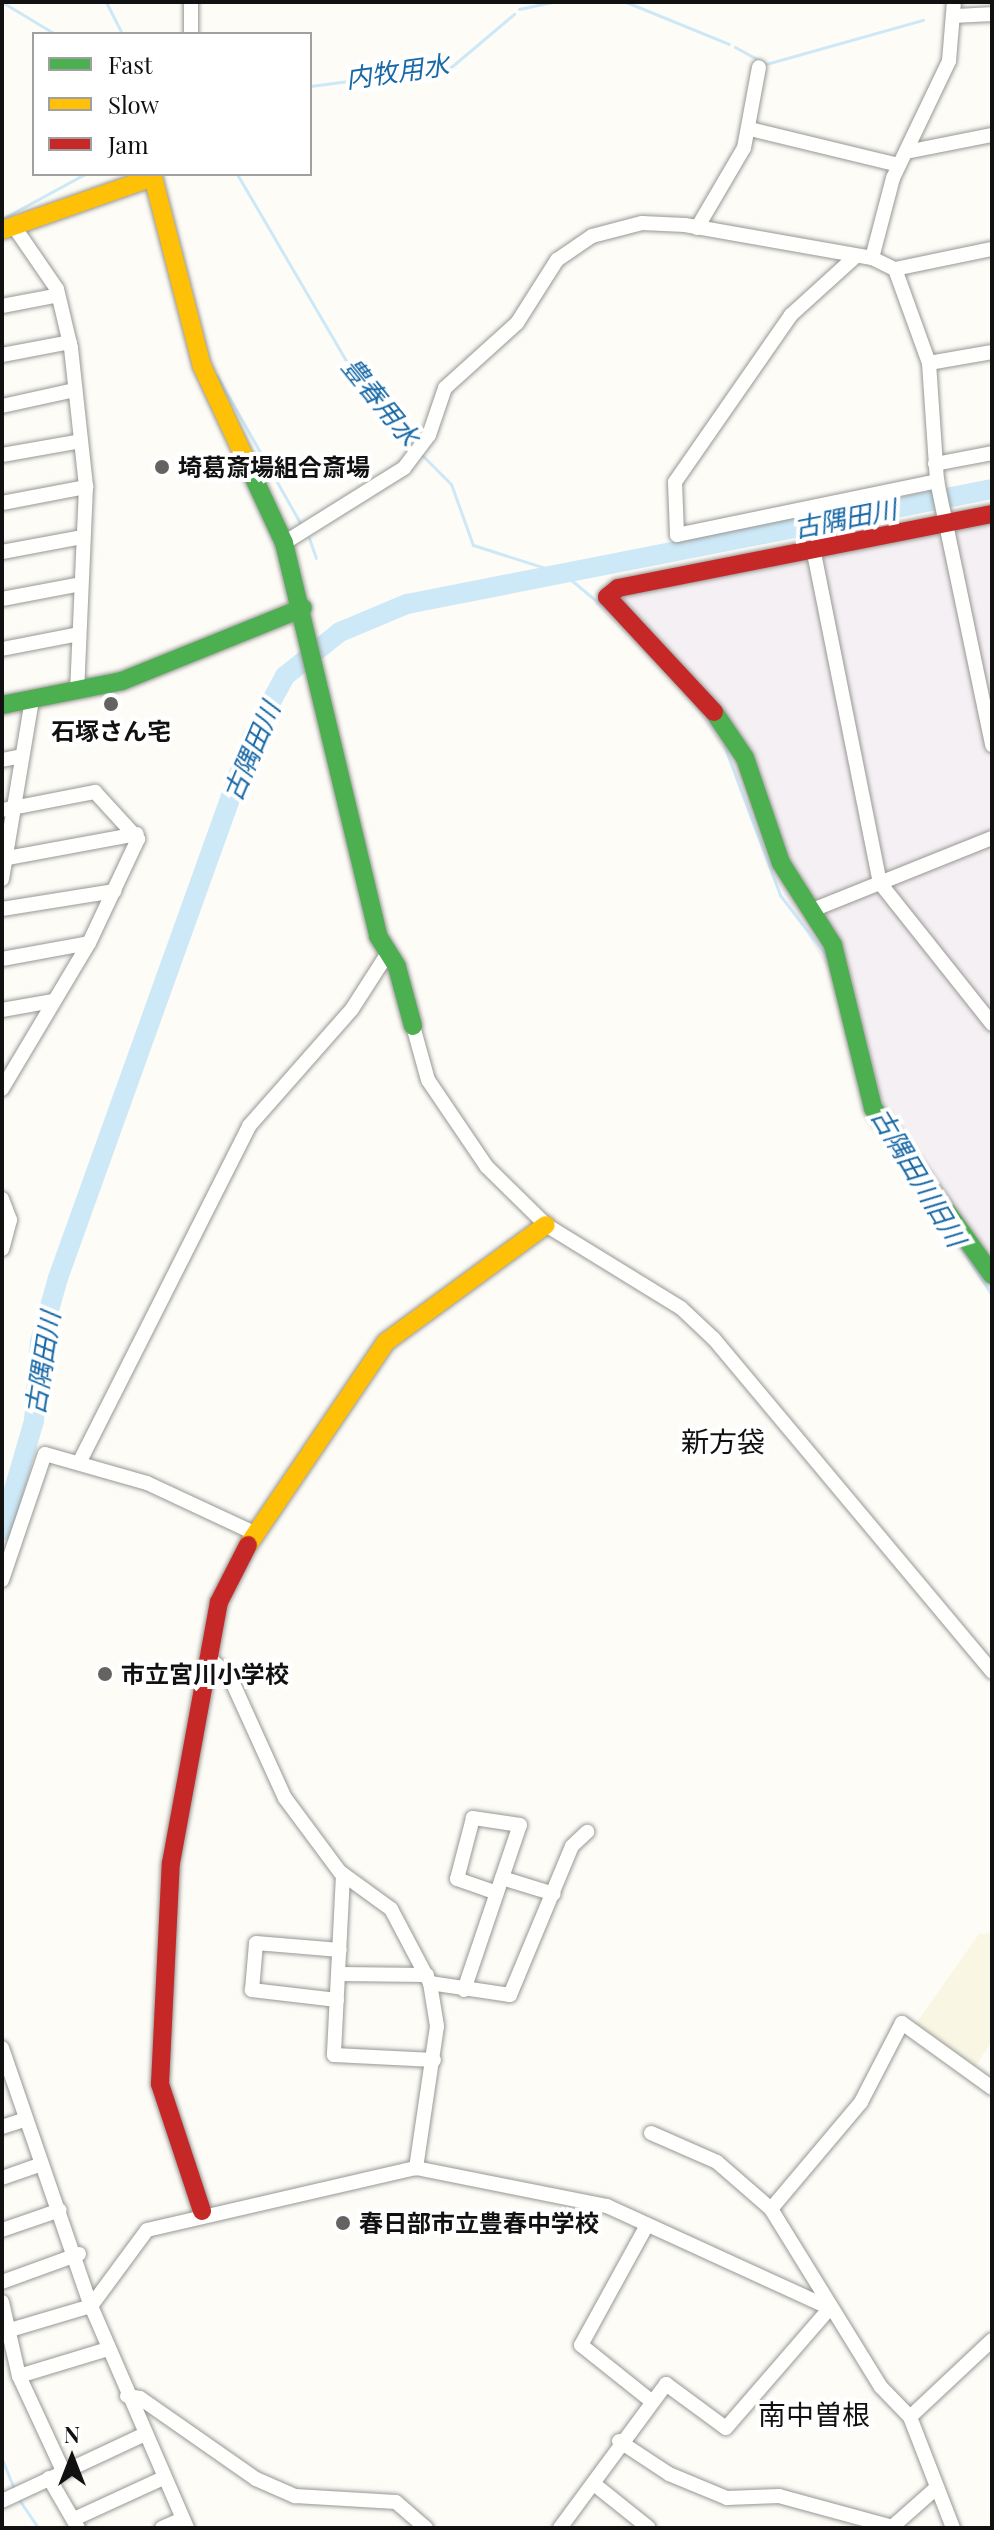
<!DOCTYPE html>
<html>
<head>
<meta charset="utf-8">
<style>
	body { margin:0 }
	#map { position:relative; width:994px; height:2530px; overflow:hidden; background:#fdfcf7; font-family:"Playfair Display","Noto Sans JP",serif }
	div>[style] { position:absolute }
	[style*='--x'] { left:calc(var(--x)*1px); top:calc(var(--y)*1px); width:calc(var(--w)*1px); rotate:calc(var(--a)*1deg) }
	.industrial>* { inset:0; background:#f5f0f3 }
	.farmland>* { inset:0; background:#f9f7e4 }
	.stream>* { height:3px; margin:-1.5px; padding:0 1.5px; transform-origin:1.5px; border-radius:1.5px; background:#cde8f7 }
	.river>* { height:20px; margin:-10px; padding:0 10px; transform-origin:10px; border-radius:10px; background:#cde8f7 }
	.roads { filter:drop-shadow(0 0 2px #979795) drop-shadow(0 0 2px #979795) }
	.street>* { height:14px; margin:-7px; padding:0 7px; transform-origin:7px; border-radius:7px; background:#fffffe }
	.fast>* { height:18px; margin:-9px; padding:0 9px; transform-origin:9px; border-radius:9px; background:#4caf50 }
	.slow>* { height:18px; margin:-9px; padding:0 9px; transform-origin:9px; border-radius:9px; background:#ffc107 }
	.jam>* { height:18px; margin:-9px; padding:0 9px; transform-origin:9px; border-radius:9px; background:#c62828 }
	.dots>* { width:22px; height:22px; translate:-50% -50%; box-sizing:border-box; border:4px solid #fff; border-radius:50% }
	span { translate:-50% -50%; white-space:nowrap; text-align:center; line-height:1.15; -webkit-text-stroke:8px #fff; paint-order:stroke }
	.poi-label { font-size:24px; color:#111; font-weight:700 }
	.left { translate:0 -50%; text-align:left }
	.water-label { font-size:26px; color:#1768a6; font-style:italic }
	.quarter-label { font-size:28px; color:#111 }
	.frame { position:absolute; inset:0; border:4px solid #111; pointer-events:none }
	.legend { position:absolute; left:32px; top:32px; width:280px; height:144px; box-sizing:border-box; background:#fff; border:2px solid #a0a0a0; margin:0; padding:10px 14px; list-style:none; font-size:24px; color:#111 }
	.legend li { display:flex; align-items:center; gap:16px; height:40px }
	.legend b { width:40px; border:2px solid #a0a0a0 }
	.north { position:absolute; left:32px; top:2418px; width:80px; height:80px; -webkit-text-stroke:6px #fff; paint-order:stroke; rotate:0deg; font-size:22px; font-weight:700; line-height:32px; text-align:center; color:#111 }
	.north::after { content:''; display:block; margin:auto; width:28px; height:36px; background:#111; clip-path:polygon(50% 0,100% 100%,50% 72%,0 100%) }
</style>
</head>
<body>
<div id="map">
	<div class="industrial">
		<div style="clip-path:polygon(992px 519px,992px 1297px,884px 1132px,840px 990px,770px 870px,733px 765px,685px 692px,595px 604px,606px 595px)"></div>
	</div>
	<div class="farmland">
		<div style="clip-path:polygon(992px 1933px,992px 2041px,975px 2067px,914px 2026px,979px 1934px)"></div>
	</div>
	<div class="stream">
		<div style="--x:2;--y:2;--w:62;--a:31.1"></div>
		<div style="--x:106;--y:2;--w:36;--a:63"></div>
		<div style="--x:626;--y:2;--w:111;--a:22.2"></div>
		<div style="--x:519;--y:9;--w:34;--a:-12"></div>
		<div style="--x:735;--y:47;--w:35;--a:29"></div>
		<div style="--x:766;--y:64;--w:163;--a:-15.7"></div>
		<div style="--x:310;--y:86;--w:141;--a:-7.3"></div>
		<div style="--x:450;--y:68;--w:84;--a:-40.2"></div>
		<div style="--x:237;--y:174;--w:240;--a:59.7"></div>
		<div style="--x:358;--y:381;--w:84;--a:49.3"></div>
		<div style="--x:2;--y:219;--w:94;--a:-28.5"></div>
		<div style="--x:217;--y:376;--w:169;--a:60.5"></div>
		<div style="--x:421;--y:454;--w:42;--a:45"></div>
		<div style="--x:451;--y:484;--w:65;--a:70.2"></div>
		<div style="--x:473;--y:545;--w:96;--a:17.7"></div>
		<div style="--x:564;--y:574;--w:56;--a:39.9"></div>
		<div style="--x:309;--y:538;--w:21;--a:71"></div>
		<div style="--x:677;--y:680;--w:41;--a:52"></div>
		<div style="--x:724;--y:745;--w:160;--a:69.5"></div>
		<div style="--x:780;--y:895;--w:76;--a:52.5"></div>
		<div style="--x:960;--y:1246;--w:59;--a:56.9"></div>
		<div style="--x:2;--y:2459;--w:35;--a:68"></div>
		<div style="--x:18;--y:2498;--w:36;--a:56"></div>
	</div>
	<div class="river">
		<div style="--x:2;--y:1531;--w:115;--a:-73.8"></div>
		<div style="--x:34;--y:1421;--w:79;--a:-85.7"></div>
		<div style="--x:40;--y:1342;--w:66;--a:-74.3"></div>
		<div style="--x:58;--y:1278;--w:577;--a:-70.25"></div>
		<div style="--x:253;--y:735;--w:67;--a:-61.5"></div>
		<div style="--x:285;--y:676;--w:70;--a:-38.7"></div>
		<div style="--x:340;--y:632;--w:73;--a:-22.7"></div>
		<div style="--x:407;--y:604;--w:596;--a:-11.12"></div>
	</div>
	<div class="roads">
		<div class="street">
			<div style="--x:191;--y:2;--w:32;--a:90"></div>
			<div style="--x:954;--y:16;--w:38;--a:-3"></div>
			<div style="--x:750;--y:129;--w:153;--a:13.6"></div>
			<div style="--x:906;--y:152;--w:88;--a:-11.2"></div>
			<div style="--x:15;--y:228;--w:74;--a:55.5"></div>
			<div style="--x:57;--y:289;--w:61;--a:76.7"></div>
			<div style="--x:71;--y:348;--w:140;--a:83.8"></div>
			<div style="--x:86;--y:487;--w:203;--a:92.5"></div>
			<div style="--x:697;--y:228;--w:93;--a:-59.6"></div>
			<div style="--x:744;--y:148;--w:82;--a:-79.5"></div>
			<div style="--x:856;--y:256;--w:88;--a:137.8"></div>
			<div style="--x:791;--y:315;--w:203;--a:124.8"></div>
			<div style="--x:675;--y:482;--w:53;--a:87.8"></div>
			<div style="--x:677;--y:535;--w:266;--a:-11.7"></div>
			<div style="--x:872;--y:258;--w:83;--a:-75.3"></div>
			<div style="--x:893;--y:178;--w:130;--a:-64.4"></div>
			<div style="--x:949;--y:61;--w:59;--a:-85.2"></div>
			<div style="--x:895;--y:269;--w:100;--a:70.1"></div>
			<div style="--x:929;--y:363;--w:118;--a:86.1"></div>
			<div style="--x:937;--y:481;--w:270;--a:78.2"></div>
			<div style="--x:2;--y:306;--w:54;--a:-10.7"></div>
			<div style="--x:2;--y:355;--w:69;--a:-10.8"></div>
			<div style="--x:929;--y:363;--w:64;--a:-9.9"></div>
			<div style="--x:2;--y:406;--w:75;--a:-12.4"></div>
			<div style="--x:2;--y:455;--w:80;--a:-10"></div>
			<div style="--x:935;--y:464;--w:58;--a:-10.9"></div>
			<div style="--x:2;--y:503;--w:86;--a:-10.8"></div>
			<div style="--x:284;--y:543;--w:142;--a:-32"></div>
			<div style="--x:404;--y:468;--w:41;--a:-52.9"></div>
			<div style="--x:429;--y:435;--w:50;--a:-71.2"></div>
			<div style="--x:445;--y:388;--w:97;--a:-42.1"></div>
			<div style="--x:517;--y:323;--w:75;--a:-57.6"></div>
			<div style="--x:557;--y:260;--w:42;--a:-34.4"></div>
			<div style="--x:592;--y:236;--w:52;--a:-14.6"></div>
			<div style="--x:642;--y:223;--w:43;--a:2.7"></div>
			<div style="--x:685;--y:225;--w:190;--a:10"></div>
			<div style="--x:872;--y:258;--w:25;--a:26"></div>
			<div style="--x:895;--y:269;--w:99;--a:-11.7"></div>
			<div style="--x:813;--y:548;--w:342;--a:78.7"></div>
			<div style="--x:880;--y:883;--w:180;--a:51.5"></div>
			<div style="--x:2;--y:552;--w:81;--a:-10.6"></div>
			<div style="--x:2;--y:599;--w:80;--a:-10.8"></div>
			<div style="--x:2;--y:649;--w:78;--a:-11"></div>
			<div style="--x:2;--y:760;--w:20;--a:-11"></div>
			<div style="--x:2;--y:810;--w:95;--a:-11"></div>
			<div style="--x:95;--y:792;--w:64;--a:47.5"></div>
			<div style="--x:138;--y:839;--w:115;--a:115.2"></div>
			<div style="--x:89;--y:943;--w:170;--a:120.8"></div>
			<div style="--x:2;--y:859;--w:137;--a:-10.5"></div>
			<div style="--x:2;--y:879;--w:182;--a:-80.5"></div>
			<div style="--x:2;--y:909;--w:114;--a:-9.1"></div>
			<div style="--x:810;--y:911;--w:196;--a:-21.9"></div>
			<div style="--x:2;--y:959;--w:88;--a:-10.4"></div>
			<div style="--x:2;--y:1010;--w:52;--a:-10"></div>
			<div style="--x:413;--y:1026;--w:56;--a:74.5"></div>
			<div style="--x:428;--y:1080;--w:105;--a:55.9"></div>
			<div style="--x:487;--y:1167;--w:83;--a:44.5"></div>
			<div style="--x:546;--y:1225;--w:158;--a:31.6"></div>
			<div style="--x:681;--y:1308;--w:45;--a:43.2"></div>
			<div style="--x:714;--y:1339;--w:434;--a:50.1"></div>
			<div style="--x:2;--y:1199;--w:22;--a:69"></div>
			<div style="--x:10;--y:1220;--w:30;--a:105"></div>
			<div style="--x:79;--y:1463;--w:377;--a:-63.2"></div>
			<div style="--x:249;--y:1126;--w:156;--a:-48.6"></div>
			<div style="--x:352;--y:1009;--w:67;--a:-57.3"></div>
			<div style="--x:2;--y:1580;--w:133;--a:-71.2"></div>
			<div style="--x:45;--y:1454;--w:106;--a:15.9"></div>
			<div style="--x:147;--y:1483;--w:118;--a:25"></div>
			<div style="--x:207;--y:1656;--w:31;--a:42"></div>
			<div style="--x:230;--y:1677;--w:133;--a:65.6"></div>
			<div style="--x:285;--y:1798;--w:92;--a:53.4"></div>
			<div style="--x:340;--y:1872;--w:63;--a:36"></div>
			<div style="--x:391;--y:1909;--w:84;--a:62.2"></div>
			<div style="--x:430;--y:1983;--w:44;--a:80.8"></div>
			<div style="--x:437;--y:2026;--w:144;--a:98.4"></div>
			<div style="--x:343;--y:1875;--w:180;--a:92.9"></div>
			<div style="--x:334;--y:2055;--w:100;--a:2.9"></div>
			<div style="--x:502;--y:1878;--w:54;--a:17.1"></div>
			<div style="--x:338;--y:1974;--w:89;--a:0.6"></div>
			<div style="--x:430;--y:1983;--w:81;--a:8.5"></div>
			<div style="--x:510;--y:1995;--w:161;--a:-67.4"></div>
			<div style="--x:572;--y:1846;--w:21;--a:-43"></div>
			<div style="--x:464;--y:1990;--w:174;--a:-71.3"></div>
			<div style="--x:520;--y:1825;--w:48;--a:-171.5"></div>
			<div style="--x:473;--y:1818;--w:63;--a:104.7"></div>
			<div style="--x:457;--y:1879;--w:42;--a:19.3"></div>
			<div style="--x:337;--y:2000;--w:86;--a:-173.3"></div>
			<div style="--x:252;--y:1990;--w:47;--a:-85.1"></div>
			<div style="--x:256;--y:1943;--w:84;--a:4.8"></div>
			<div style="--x:2;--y:2048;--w:273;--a:71"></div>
			<div style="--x:91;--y:2306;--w:242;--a:66.6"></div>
			<div style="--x:2;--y:2127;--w:25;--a:-18"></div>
			<div style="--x:651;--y:2133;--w:72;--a:23.7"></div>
			<div style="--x:717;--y:2162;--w:72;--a:41"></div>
			<div style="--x:771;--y:2209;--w:209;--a:58.3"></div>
			<div style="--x:881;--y:2387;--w:42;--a:46"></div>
			<div style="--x:910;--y:2417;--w:119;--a:68.8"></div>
			<div style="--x:2;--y:2178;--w:42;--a:-19.3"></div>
			<div style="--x:771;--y:2209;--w:140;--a:-49.9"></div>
			<div style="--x:861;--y:2102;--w:89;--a:-62.6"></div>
			<div style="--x:902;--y:2023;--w:111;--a:35.8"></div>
			<div style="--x:647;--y:2225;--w:137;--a:118.8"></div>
			<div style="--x:581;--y:2345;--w:88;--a:38.6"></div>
			<div style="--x:2;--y:2230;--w:61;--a:-19"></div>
			<div style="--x:2;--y:2282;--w:82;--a:-20"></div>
			<div style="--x:2;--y:2302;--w:76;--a:77.1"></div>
			<div style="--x:19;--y:2376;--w:105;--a:65.1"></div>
			<div style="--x:10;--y:2330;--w:84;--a:-16.5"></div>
			<div style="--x:91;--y:2306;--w:94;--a:-53.6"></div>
			<div style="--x:147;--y:2230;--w:276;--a:-13"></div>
			<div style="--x:416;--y:2168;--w:195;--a:11.3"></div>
			<div style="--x:607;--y:2206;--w:245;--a:24.6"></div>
			<div style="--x:19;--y:2376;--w:93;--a:-16.9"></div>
			<div style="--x:127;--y:2396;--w:13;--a:9"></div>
			<div style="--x:140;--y:2398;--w:141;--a:34.9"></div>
			<div style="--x:256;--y:2479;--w:43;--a:23.6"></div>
			<div style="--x:295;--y:2496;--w:101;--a:3.4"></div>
			<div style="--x:396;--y:2502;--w:40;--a:41"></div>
			<div style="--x:910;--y:2417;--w:112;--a:-43.2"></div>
			<div style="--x:619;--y:2441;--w:60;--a:33.4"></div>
			<div style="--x:669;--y:2474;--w:63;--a:22.5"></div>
			<div style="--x:727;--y:2498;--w:52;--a:-2.2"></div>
			<div style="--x:779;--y:2496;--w:117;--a:15.3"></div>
			<div style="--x:49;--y:2478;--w:58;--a:59.9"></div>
			<div style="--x:594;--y:2484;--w:70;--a:38.7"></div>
			<div style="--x:2;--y:2501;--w:156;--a:-25.1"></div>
			<div style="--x:74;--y:2519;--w:98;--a:-24.7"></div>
			<div style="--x:162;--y:2528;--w:22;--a:-24"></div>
			<div style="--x:560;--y:2528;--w:179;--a:-53.6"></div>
			<div style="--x:666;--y:2384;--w:74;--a:36.3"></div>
			<div style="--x:726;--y:2428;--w:159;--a:-49.1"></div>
			<div style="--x:891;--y:2528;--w:60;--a:-41.6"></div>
		</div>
		<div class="fast">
			<div style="--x:246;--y:461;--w:90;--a:65.1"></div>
			<div style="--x:284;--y:543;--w:404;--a:76.5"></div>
			<div style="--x:378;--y:936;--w:36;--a:58"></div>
			<div style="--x:397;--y:967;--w:61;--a:74.8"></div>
			<div style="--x:2;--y:705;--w:122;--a:-11.3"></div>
			<div style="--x:122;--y:681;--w:195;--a:-22"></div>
			<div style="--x:714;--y:712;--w:55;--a:56"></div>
			<div style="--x:745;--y:758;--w:111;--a:71.1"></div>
			<div style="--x:781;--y:863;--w:97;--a:57.6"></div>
			<div style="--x:833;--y:945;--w:168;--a:76.2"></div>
			<div style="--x:873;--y:1108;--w:205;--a:54.5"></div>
		</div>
		<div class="slow">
			<div style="--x:2;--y:230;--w:160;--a:-19.3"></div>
			<div style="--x:153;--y:177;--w:195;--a:75.5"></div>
			<div style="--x:202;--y:366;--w:105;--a:65.1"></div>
			<div style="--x:248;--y:1545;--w:245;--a:-55.8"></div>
			<div style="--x:386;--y:1342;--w:198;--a:-36.2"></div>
		</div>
		<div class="jam">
			<div style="--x:714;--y:712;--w:157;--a:-132.9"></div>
			<div style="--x:607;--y:597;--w:14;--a:-39"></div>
			<div style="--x:618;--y:588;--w:381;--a:-11.2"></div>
			<div style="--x:202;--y:2211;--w:134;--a:-108.3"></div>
			<div style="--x:160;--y:2084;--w:221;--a:-87.2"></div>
			<div style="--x:171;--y:1863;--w:265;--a:-79.6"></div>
			<div style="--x:219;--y:1602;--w:64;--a:-63"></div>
		</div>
	</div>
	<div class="dots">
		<div style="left:162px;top:467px;background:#646362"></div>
		<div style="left:111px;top:704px;background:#646362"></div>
		<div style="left:105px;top:1674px;background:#646362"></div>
		<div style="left:343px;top:2223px;background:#646362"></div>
	</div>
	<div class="poi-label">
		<span class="left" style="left:178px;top:467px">埼葛斎場組合斎場</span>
		<span style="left:111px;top:731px">石塚さん宅</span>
		<span class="left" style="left:121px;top:1674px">市立宮川小学校</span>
		<span class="left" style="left:359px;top:2223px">春日部市立豊春中学校</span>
	</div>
	<div class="water-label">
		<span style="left:397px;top:71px;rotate:-8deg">内牧用水</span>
		<span style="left:381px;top:401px;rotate:51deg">豊春用水</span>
		<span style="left:845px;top:518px;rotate:-11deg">古隅田川</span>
		<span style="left:251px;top:751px;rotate:-67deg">古隅田川</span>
		<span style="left:919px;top:1177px;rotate:59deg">古隅田川旧川</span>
		<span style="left:42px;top:1363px;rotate:-81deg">古隅田川</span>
	</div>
	<div class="quarter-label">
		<span style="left:723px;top:1441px">新方袋</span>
		<span style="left:814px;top:2414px">南中曽根</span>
	</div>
	<div class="frame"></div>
	<ul class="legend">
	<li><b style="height:10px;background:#4caf50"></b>Fast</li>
	<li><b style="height:10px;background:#ffc107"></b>Slow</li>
	<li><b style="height:10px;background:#c62828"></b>Jam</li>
	</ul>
	<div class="north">N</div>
</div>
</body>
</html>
